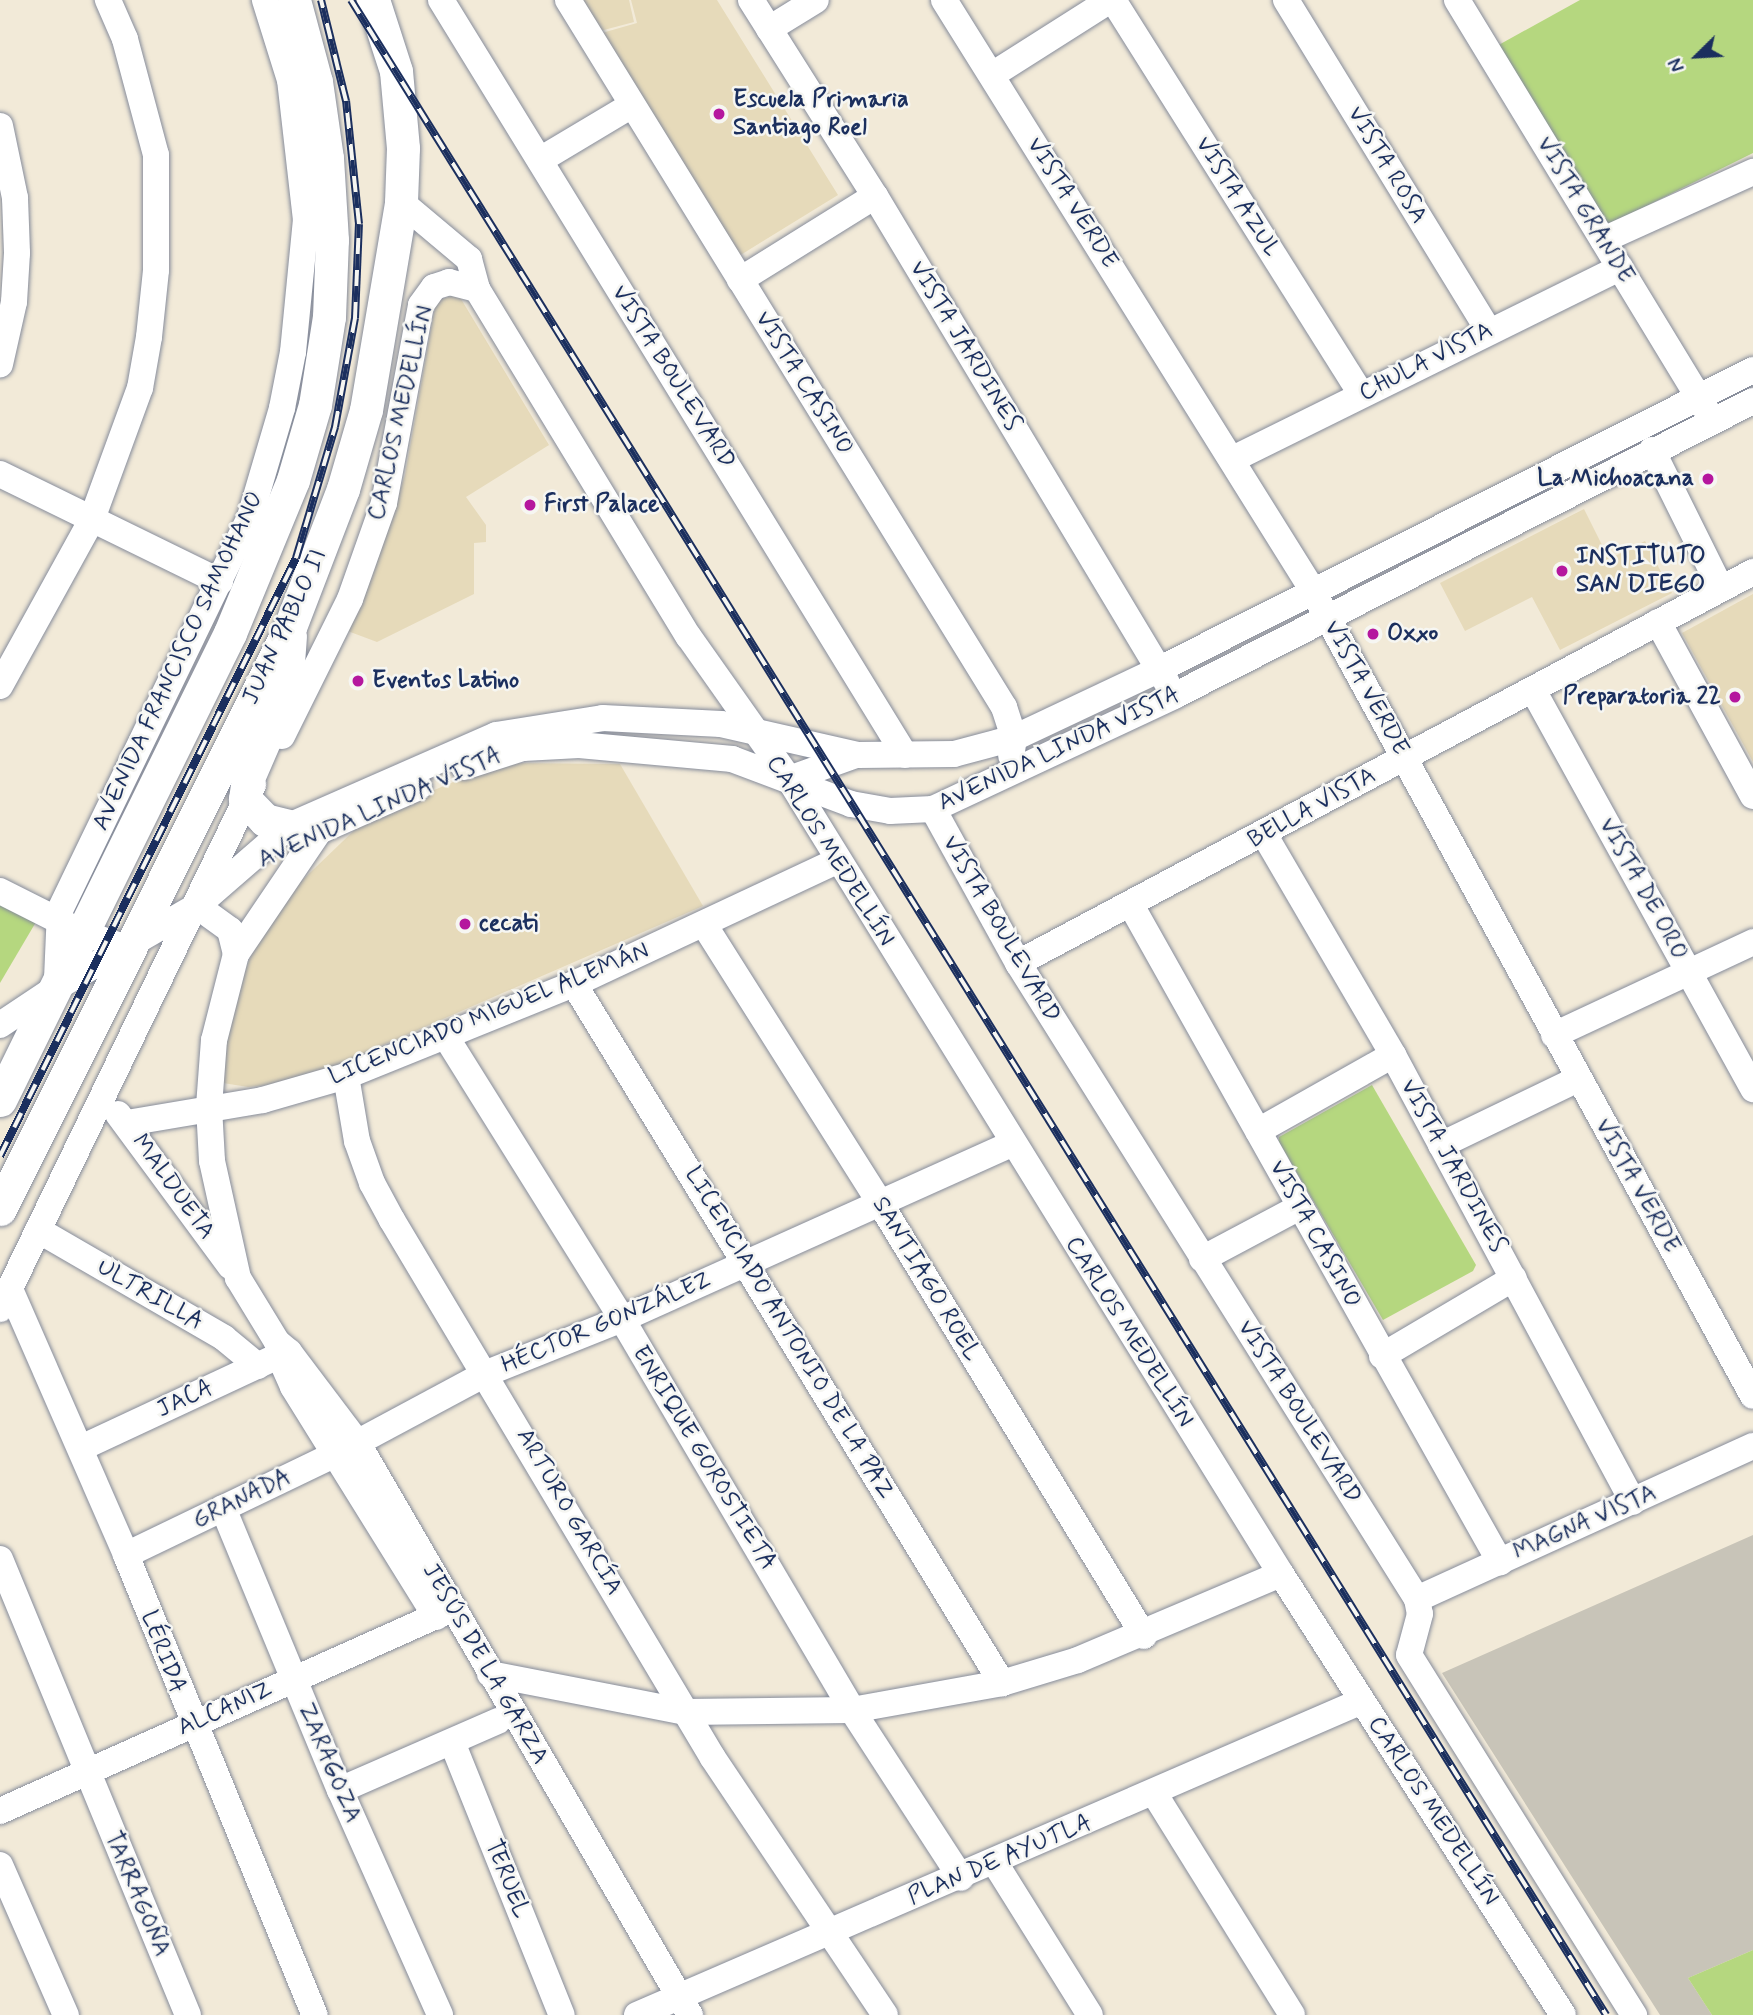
<!DOCTYPE html>
<html>
<head>
<meta charset="utf-8">
<style>
	body { margin:0 }
	#map { position:relative; width:1753px; height:2015px; overflow:hidden; background:#f2ead8; font-family:Mynerve,sans-serif }
	div>[style] { position:absolute }
	[style*='--x'] { left:calc(var(--x)*1px); top:calc(var(--y)*1px); width:calc(var(--w)*1px); rotate:calc(var(--a)*1deg) }
	.built>* { inset:0; background:#e6daba }
	.industrial>* { inset:0; background:#c8c4b8 }
	.green>* { inset:0; background:#b5d77f }
	.roads { filter:drop-shadow(0 0 2px #868c9b) drop-shadow(0 0 2px #868c9b) }
	.minor>* { height:26px; margin:-13px; padding:0 13px; transform-origin:13px; border-radius:13px; background:#fff }
	.major>* { height:33px; margin:-16.5px; padding:0 16.5px; transform-origin:16.5px; border-radius:16.5px; background:#fff }
	.rail>* { height:8px; margin-top:-4px; transform-origin:0; background:repeating-linear-gradient(90deg,#f6f6f2 0 16px,#1b2f5e 0 32px); box-sizing:border-box; border-block:2px solid #1b2f5e }
	.dots>* { width:19px; height:19px; translate:-50% -50%; box-sizing:border-box; border:4px solid #f6f6f2; border-radius:50% }
	span { translate:-50% -50%; white-space:nowrap; text-align:center; line-height:1.15; -webkit-text-stroke:5px #f6f6f2; paint-order:stroke }
	.poi-label { font-size:24px; color:#1b2f5e; font-weight:700 }
	.left { translate:0 -50%; text-align:left }
	.right { translate:-100% -50%; text-align:right }
	.street-label { font-size:24px; color:#1b2f5e }
	.north { position:absolute; left:1662px; top:21px; width:70px; height:70px; -webkit-text-stroke:5px #f6f6f2; paint-order:stroke; rotate:246deg; font-size:19px; font-weight:700; line-height:28px; text-align:center; color:#1b2f5e }
	.north::after { content:''; display:block; margin:auto; width:24px; height:32px; background:#1b2f5e; clip-path:polygon(50% 0,100% 100%,50% 72%,0 100%) }
</style>
</head>
<body>
<div id="map">
	<div class="built">
		<div style="clip-path:polygon(581px 0,629px 0,634px 22px,600px 31px)"></div>
		<div style="clip-path:polygon(631px 0,717px 0,838px 195px,739px 256px,602px 33px,637px 23px)"></div>
		<div style="clip-path:polygon(458px 294px,549px 445px,466px 497px,486px 525px,486px 542px,474px 543px,474px 594px,377px 642px,345px 630px,372px 577px,405px 475px,436px 301px)"></div>
		<div style="clip-path:polygon(1584px 509px,1609px 559px,1645px 541px,1672px 593px,1560px 650px,1532px 597px,1465px 631px,1440px 583px)"></div>
		<div style="clip-path:polygon(1753px 594px,1753px 762px,1682px 633px)"></div>
		<div style="clip-path:polygon(499px 763px,620px 764px,703px 906px,298px 1082px,248px 1087px,223px 1083px,218px 1059px,236px 996px,256px 942px,290px 892px,367px 818px)"></div>
	</div>
	<div class="industrial">
		<div style="clip-path:polygon(1753px 1535px,1753px 1950px,1688px 1978px,1712px 2015px,1660px 2015px,1442px 1673px)"></div>
	</div>
	<div class="green">
		<div style="clip-path:polygon(1580px 0,1753px 0,1753px 153px,1608px 225px,1495px 47px)"></div>
		<div style="clip-path:polygon(0 904px,36px 922px,0 983px)"></div>
		<div style="clip-path:polygon(1372px 1085px,1476px 1265px,1473px 1271px,1383px 1320px,1279px 1142px,1279px 1137px)"></div>
		<div style="clip-path:polygon(1753px 1950px,1753px 2015px,1712px 2015px,1688px 1978px)"></div>
	</div>
	<div class="roads">
		<div class="minor">
			<div style="--x:441;--y:0;--w:886;--a:58.43"></div>
			<div style="--x:568;--y:0;--w:831;--a:58.34"></div>
			<div style="--x:1004;--y:707;--w:33;--a:72"></div>
			<div style="--x:1014;--y:738;--w:18;--a:99"></div>
			<div style="--x:751;--y:0;--w:232;--a:57.7"></div>
			<div style="--x:875;--y:196;--w:568;--a:59.05"></div>
			<div style="--x:944;--y:0;--w:697;--a:58.02"></div>
			<div style="--x:1313;--y:591;--w:917;--a:61.34"></div>
			<div style="--x:1113;--y:0;--w:466;--a:57.8"></div>
			<div style="--x:1286;--y:0;--w:387;--a:58.5"></div>
			<div style="--x:1457;--y:0;--w:481;--a:58.7"></div>
			<div style="--x:769;--y:29;--w:55;--a:-31.7"></div>
			<div style="--x:992;--y:75;--w:140;--a:-32.4"></div>
			<div style="--x:0;--y:126;--w:74;--a:78.2"></div>
			<div style="--x:15;--y:198;--w:55;--a:87.9"></div>
			<div style="--x:17;--y:253;--w:49;--a:93.5"></div>
			<div style="--x:14;--y:302;--w:64;--a:102.7"></div>
			<div style="--x:540;--y:160;--w:107;--a:-30.9"></div>
			<div style="--x:401;--y:202;--w:89;--a:40"></div>
			<div style="--x:469;--y:259;--w:31;--a:75"></div>
			<div style="--x:1603;--y:240;--w:165;--a:-24.4"></div>
			<div style="--x:740;--y:280;--w:159;--a:-31.9"></div>
			<div style="--x:1652;--y:450;--w:155;--a:63.6"></div>
			<div style="--x:1233;--y:459;--w:432;--a:-26.3"></div>
			<div style="--x:0;--y:474;--w:245;--a:26.1"></div>
			<div style="--x:1658;--y:622;--w:198;--a:61.4"></div>
			<div style="--x:0;--y:686;--w:191;--a:-61.1"></div>
			<div style="--x:92;--y:519;--w:140;--a:-69.9"></div>
			<div style="--x:140;--y:388;--w:52;--a:-80"></div>
			<div style="--x:149;--y:337;--w:67;--a:-84"></div>
			<div style="--x:156;--y:270;--w:115;--a:-90"></div>
			<div style="--x:156;--y:155;--w:120;--a:-105"></div>
			<div style="--x:125;--y:39;--w:43;--a:-113.6"></div>
			<div style="--x:1533;--y:690;--w:456;--a:61.1"></div>
			<div style="--x:282;--y:736;--w:153;--a:-63.6"></div>
			<div style="--x:350;--y:599;--w:102;--a:-70.5"></div>
			<div style="--x:384;--y:503;--w:201;--a:-79.4"></div>
			<div style="--x:421;--y:305;--w:22;--a:-54"></div>
			<div style="--x:434;--y:287;--w:16;--a:-18"></div>
			<div style="--x:449;--y:282;--w:29;--a:14"></div>
			<div style="--x:477;--y:289;--w:407;--a:58.7"></div>
			<div style="--x:689;--y:637;--w:174;--a:54.8"></div>
			<div style="--x:789;--y:779;--w:935;--a:58.25"></div>
			<div style="--x:1281;--y:1574;--w:523;--a:57.4"></div>
			<div style="--x:464;--y:767;--w:62;--a:-17.9"></div>
			<div style="--x:523;--y:748;--w:56;--a:-3.1"></div>
			<div style="--x:579;--y:745;--w:154;--a:5.2"></div>
			<div style="--x:732;--y:759;--w:127;--a:20.7"></div>
			<div style="--x:851;--y:804;--w:40;--a:10"></div>
			<div style="--x:890;--y:811;--w:43;--a:-2.7"></div>
			<div style="--x:933;--y:809;--w:266;--a:-25.1"></div>
			<div style="--x:1174;--y:696;--w:650;--a:-27"></div>
			<div style="--x:789;--y:779;--w:71;--a:-19.7"></div>
			<div style="--x:933;--y:809;--w:176;--a:61.1"></div>
			<div style="--x:1018;--y:963;--w:751;--a:57.9"></div>
			<div style="--x:1417;--y:1599;--w:15;--a:79"></div>
			<div style="--x:1420;--y:1614;--w:42;--a:105"></div>
			<div style="--x:1409;--y:1655;--w:425;--a:58"></div>
			<div style="--x:320;--y:830;--w:150;--a:124.1"></div>
			<div style="--x:236;--y:954;--w:89;--a:104.3"></div>
			<div style="--x:214;--y:1040;--w:67;--a:94.3"></div>
			<div style="--x:209;--y:1107;--w:54;--a:86.8"></div>
			<div style="--x:212;--y:1161;--w:120;--a:77.5"></div>
			<div style="--x:238;--y:1278;--w:75;--a:58.6"></div>
			<div style="--x:277;--y:1342;--w:16;--a:40"></div>
			<div style="--x:289;--y:1352;--w:113;--a:52.9"></div>
			<div style="--x:357;--y:1442;--w:663;--a:59.84"></div>
			<div style="--x:1264;--y:834;--w:256;--a:59.7"></div>
			<div style="--x:1393;--y:1055;--w:507;--a:61.77"></div>
			<div style="--x:310;--y:835;--w:119;--a:-23.8"></div>
			<div style="--x:0;--y:891;--w:93;--a:26.8"></div>
			<div style="--x:83;--y:933;--w:46;--a:19.2"></div>
			<div style="--x:1131;--y:905;--w:754;--a:60.68"></div>
			<div style="--x:197;--y:906;--w:41;--a:36"></div>
			<div style="--x:230;--y:930;--w:25;--a:76"></div>
			<div style="--x:705;--y:926;--w:328;--a:57.7"></div>
			<div style="--x:880;--y:1203;--w:507;--a:58.63"></div>
			<div style="--x:1018;--y:963;--w:833;--a:-28.01"></div>
			<div style="--x:57;--y:979;--w:69;--a:-87.5"></div>
			<div style="--x:60;--y:910;--w:437;--a:-64.2"></div>
			<div style="--x:250;--y:517;--w:114;--a:-73.6"></div>
			<div style="--x:282;--y:408;--w:57;--a:-78.9"></div>
			<div style="--x:293;--y:352;--w:133;--a:-84.4"></div>
			<div style="--x:306;--y:220;--w:141;--a:-96.5"></div>
			<div style="--x:290;--y:80;--w:84;--a:-107.4"></div>
			<div style="--x:574;--y:984;--w:820;--a:58.52"></div>
			<div style="--x:0;--y:1025;--w:69;--a:-33.7"></div>
			<div style="--x:57;--y:987;--w:162;--a:-30.1"></div>
			<div style="--x:197;--y:906;--w:122;--a:-41"></div>
			<div style="--x:289;--y:826;--w:226;--a:-23.7"></div>
			<div style="--x:496;--y:735;--w:108;--a:-9"></div>
			<div style="--x:603;--y:718;--w:118;--a:2.9"></div>
			<div style="--x:721;--y:724;--w:140;--a:12.8"></div>
			<div style="--x:858;--y:755;--w:96;--a:-0.6"></div>
			<div style="--x:954;--y:754;--w:62;--a:-14.9"></div>
			<div style="--x:1014;--y:738;--w:161;--a:-25.3"></div>
			<div style="--x:1160;--y:669;--w:664;--a:-26.76"></div>
			<div style="--x:1554;--y:1035;--w:220;--a:-25"></div>
			<div style="--x:446;--y:1037;--w:332;--a:58"></div>
			<div style="--x:622;--y:1319;--w:454;--a:59.5"></div>
			<div style="--x:852;--y:1710;--w:200;--a:57"></div>
			<div style="--x:346;--y:1076;--w:66;--a:80.4"></div>
			<div style="--x:357;--y:1141;--w:45;--a:70.3"></div>
			<div style="--x:372;--y:1183;--w:42;--a:61.6"></div>
			<div style="--x:392;--y:1220;--w:626;--a:59.18"></div>
			<div style="--x:713;--y:1758;--w:309;--a:56.2"></div>
			<div style="--x:118;--y:1114;--w:189;--a:53.6"></div>
			<div style="--x:127;--y:1123;--w:138;--a:-9.6"></div>
			<div style="--x:263;--y:1100;--w:86;--a:-16.1"></div>
			<div style="--x:346;--y:1076;--w:246;--a:-22"></div>
			<div style="--x:574;--y:984;--w:290;--a:-25.1"></div>
			<div style="--x:1258;--y:1131;--w:155;--a:-29.4"></div>
			<div style="--x:1441;--y:1145;--w:152;--a:-25.7"></div>
			<div style="--x:38;--y:1230;--w:215;--a:30.1"></div>
			<div style="--x:224;--y:1338;--w:44;--a:39.5"></div>
			<div style="--x:1202;--y:1259;--w:111;--a:-28"></div>
			<div style="--x:10;--y:1289;--w:290;--a:66.4"></div>
			<div style="--x:126;--y:1555;--w:497;--a:67.7"></div>
			<div style="--x:0;--y:1309;--w:582;--a:-64.23"></div>
			<div style="--x:278;--y:1353;--w:37;--a:66"></div>
			<div style="--x:293;--y:1387;--w:271;--a:58.1"></div>
			<div style="--x:1382;--y:1356;--w:153;--a:-30.6"></div>
			<div style="--x:81;--y:1448;--w:211;--a:-25"></div>
			<div style="--x:223;--y:1508;--w:305;--a:67.5"></div>
			<div style="--x:340;--y:1790;--w:246;--a:66"></div>
			<div style="--x:126;--y:1555;--w:233;--a:-25.7"></div>
			<div style="--x:336;--y:1454;--w:171;--a:-28.2"></div>
			<div style="--x:487;--y:1373;--w:145;--a:-21.8"></div>
			<div style="--x:622;--y:1319;--w:427;--a:-24.2"></div>
			<div style="--x:0;--y:1559;--w:493;--a:67.6"></div>
			<div style="--x:1417;--y:1599;--w:369;--a:-24.5"></div>
			<div style="--x:490;--y:1674;--w:199;--a:11"></div>
			<div style="--x:685;--y:1712;--w:167;--a:-0.7"></div>
			<div style="--x:852;--y:1710;--w:152;--a:-10.2"></div>
			<div style="--x:1002;--y:1683;--w:79;--a:-16.8"></div>
			<div style="--x:1078;--y:1660;--w:220;--a:-23"></div>
			<div style="--x:452;--y:1742;--w:294;--a:68.1"></div>
			<div style="--x:340;--y:1790;--w:172;--a:-23.6"></div>
			<div style="--x:1154;--y:1793;--w:261;--a:58.1"></div>
			<div style="--x:0;--y:1811;--w:494;--a:-24.1"></div>
			<div style="--x:995;--y:1863;--w:179;--a:58"></div>
			<div style="--x:0;--y:1865;--w:164;--a:66.3"></div>
			<div style="--x:637;--y:2015;--w:790;--a:-23.42"></div>
		</div>
		<div class="major">
			<div style="--x:289;--y:826;--w:25;--a:-166"></div>
			<div style="--x:265;--y:820;--w:29;--a:-134"></div>
			<div style="--x:245;--y:799;--w:21;--a:-82"></div>
			<div style="--x:248;--y:778;--w:96;--a:-66.6"></div>
			<div style="--x:286;--y:690;--w:54;--a:-85.8"></div>
			<div style="--x:0;--y:1100;--w:521;--a:-63.78"></div>
			<div style="--x:230;--y:633;--w:165;--a:-67.6"></div>
			<div style="--x:293;--y:480;--w:78;--a:-73.7"></div>
			<div style="--x:315;--y:405;--w:89;--a:-81"></div>
			<div style="--x:329;--y:317;--w:77;--a:-87.8"></div>
			<div style="--x:332;--y:240;--w:82;--a:-93.5"></div>
			<div style="--x:327;--y:158;--w:77;--a:-98.2"></div>
			<div style="--x:316;--y:82;--w:85;--a:-105"></div>
			<div style="--x:0;--y:1209;--w:650;--a:-63.51"></div>
			<div style="--x:290;--y:627;--w:148;--a:-69"></div>
			<div style="--x:343;--y:489;--w:82;--a:-73.8"></div>
			<div style="--x:366;--y:410;--w:211;--a:-80.4"></div>
			<div style="--x:401;--y:202;--w:54;--a:-87.9"></div>
			<div style="--x:403;--y:148;--w:77;--a:-95.2"></div>
			<div style="--x:396;--y:71;--w:75;--a:-107.9"></div>
		</div>
	</div>
	<div class="rail">
		<div style="--x:351;--y:0;--w:2374;--a:58.08"></div>
		<div style="--x:0;--y:1156;--w:667;--a:-63.67"></div>
		<div style="--x:296;--y:558;--w:137;--a:-73.4"></div>
		<div style="--x:335;--y:427;--w:111;--a:-79.6"></div>
		<div style="--x:355;--y:318;--w:94;--a:-87.6"></div>
		<div style="--x:359;--y:224;--w:124;--a:-96"></div>
		<div style="--x:346;--y:101;--w:104;--a:-103.9"></div>
	</div>
	<div class="dots">
		<div style="left:719px;top:114px;background:#b5179e"></div>
		<div style="left:1708px;top:479px;background:#b5179e"></div>
		<div style="left:530px;top:505px;background:#b5179e"></div>
		<div style="left:1562px;top:571px;background:#b5179e"></div>
		<div style="left:1373px;top:634px;background:#b5179e"></div>
		<div style="left:358px;top:681px;background:#b5179e"></div>
		<div style="left:1735px;top:697px;background:#b5179e"></div>
		<div style="left:465px;top:924px;background:#b5179e"></div>
	</div>
	<div class="poi-label">
		<span class="left" style="left:733px;top:114px">Escuela Primaria<br>Santiago Roel</span>
		<span class="right" style="left:1694px;top:479px">La Michoacana</span>
		<span class="left" style="left:544px;top:505px">First Palace</span>
		<span class="left" style="left:1576px;top:571px">INSTITUTO<br>SAN DIEGO</span>
		<span class="left" style="left:1387px;top:634px">Oxxo</span>
		<span class="left" style="left:372px;top:681px">Eventos Latino</span>
		<span class="right" style="left:1721px;top:697px">Preparatoria 22</span>
		<span class="left" style="left:479px;top:924px">cecati</span>
	</div>
	<div class="street-label">
		<span style="left:1387px;top:165px;rotate:59deg">VISTA ROSA</span>
		<span style="left:1237px;top:197px;rotate:58deg">VISTA AZUL</span>
		<span style="left:1072px;top:203px;rotate:58deg">VISTA VERDE</span>
		<span style="left:1585px;top:210px;rotate:59deg">VISTA GRANDE</span>
		<span style="left:965px;top:346px;rotate:59deg">VISTA JARDINES</span>
		<span style="left:1426px;top:362px;rotate:-27deg">CHULA VISTA</span>
		<span style="left:673px;top:377px;rotate:58deg">VISTA BOULEVARD</span>
		<span style="left:804px;top:383px;rotate:58deg">VISTA CASINO</span>
		<span style="left:401px;top:413px;rotate:-77deg">CARLOS MEDELLÍN</span>
		<span style="left:285px;top:627px;rotate:-65deg">JUAN PABLO II</span>
		<span style="left:178px;top:661px;rotate:-65deg">AVENIDA FRANCISCO SAMOHANO</span>
		<span style="left:1366px;top:688px;rotate:61deg">VISTA VERDE</span>
		<span style="left:1059px;top:749px;rotate:-25deg">AVENIDA LINDA VISTA</span>
		<span style="left:380px;top:808px;rotate:-24deg">AVENIDA LINDA VISTA</span>
		<span style="left:1312px;top:808px;rotate:-29deg">BELLA VISTA</span>
		<span style="left:830px;top:851px;rotate:58deg">CARLOS MEDELLÍN</span>
		<span style="left:1643px;top:889px;rotate:61deg">VISTA DE ORO</span>
		<span style="left:1001px;top:929px;rotate:60deg">VISTA BOULEVARD</span>
		<span style="left:489px;top:1014px;rotate:-22deg">LICENCIADO MIGUEL ALEMÁN</span>
		<span style="left:1453px;top:1166px;rotate:61deg">VISTA JARDINES</span>
		<span style="left:1637px;top:1186px;rotate:61deg">VISTA VERDE</span>
		<span style="left:173px;top:1187px;rotate:54deg">MALDUETA</span>
		<span style="left:1315px;top:1234px;rotate:61deg">VISTA CASINO</span>
		<span style="left:926px;top:1279px;rotate:59deg">SANTIAGO ROEL</span>
		<span style="left:150px;top:1295px;rotate:30deg">ULTRILLA</span>
		<span style="left:606px;top:1323px;rotate:-23deg">HÉCTOR GONZÁLEZ</span>
		<span style="left:1129px;top:1332px;rotate:58deg">CARLOS MEDELLÍN</span>
		<span style="left:789px;top:1333px;rotate:59deg">LICENCIADO ANTONIO DE LA PAZ</span>
		<span style="left:185px;top:1399px;rotate:-25deg">JACA</span>
		<span style="left:1299px;top:1412px;rotate:58deg">VISTA BOULEVARD</span>
		<span style="left:704px;top:1458px;rotate:59deg">ENRIQUE GOROSTIETA</span>
		<span style="left:242px;top:1499px;rotate:-26deg">GRANADA</span>
		<span style="left:569px;top:1512px;rotate:60deg">ARTURO GARCÍA</span>
		<span style="left:1585px;top:1523px;rotate:-24deg">MAGNA VISTA</span>
		<span style="left:163px;top:1652px;rotate:69deg">LÉRIDA</span>
		<span style="left:485px;top:1664px;rotate:60deg">JESÚS DE LA GARZA</span>
		<span style="left:225px;top:1709px;rotate:-24deg">ALCANIZ</span>
		<span style="left:329px;top:1763px;rotate:67deg">ZARAGOZA</span>
		<span style="left:1433px;top:1811px;rotate:57deg">CARLOS MEDELLÍN</span>
		<span style="left:1000px;top:1860px;rotate:-23deg">PLAN DE AYUTLA</span>
		<span style="left:507px;top:1879px;rotate:68deg">TERUEL</span>
		<span style="left:137px;top:1894px;rotate:67deg">TARRAGOÑA</span>
	</div>
	<div class="north">N</div>
</div>
</body>
</html>
